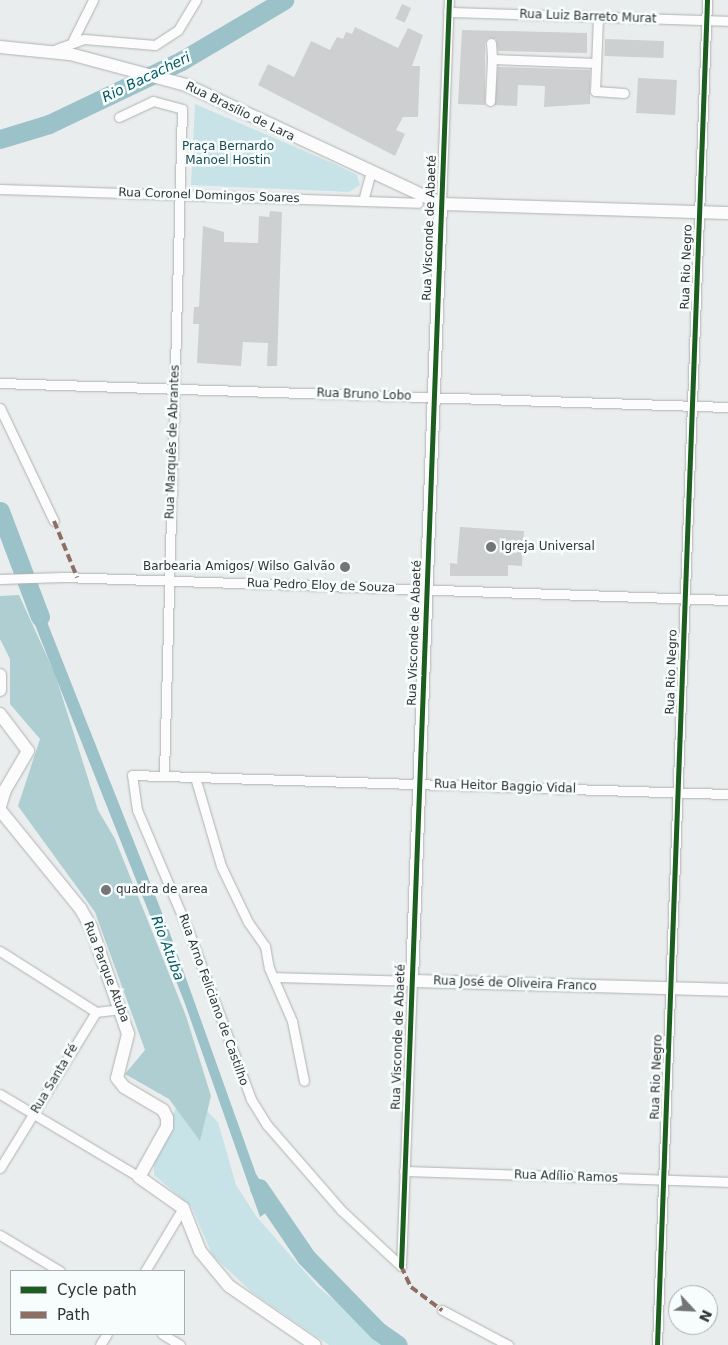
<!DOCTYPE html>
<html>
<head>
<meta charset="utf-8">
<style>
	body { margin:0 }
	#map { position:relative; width:728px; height:1345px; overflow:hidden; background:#eaedee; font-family:"DejaVu Sans",sans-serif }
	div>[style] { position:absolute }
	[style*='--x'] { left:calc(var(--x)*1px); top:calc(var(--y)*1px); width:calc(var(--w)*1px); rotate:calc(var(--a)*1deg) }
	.green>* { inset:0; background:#c7e3e7 }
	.forest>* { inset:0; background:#aeced2 }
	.water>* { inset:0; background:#9ac2c8 }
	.river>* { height:19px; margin:-9.5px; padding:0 9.5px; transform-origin:9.5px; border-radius:9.5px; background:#9ac2c8 }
	.building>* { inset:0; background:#cdcfd0; transform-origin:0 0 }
	.roads { filter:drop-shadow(0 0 1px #afb1b2) drop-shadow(0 0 1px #afb1b2) }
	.street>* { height:9px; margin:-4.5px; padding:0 4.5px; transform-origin:4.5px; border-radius:4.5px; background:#fcfcfc }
	.secondary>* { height:12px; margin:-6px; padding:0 6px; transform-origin:6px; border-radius:6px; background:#fcfcfc }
	.quiet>* { height:4px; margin-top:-2px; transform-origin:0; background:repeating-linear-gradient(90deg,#8d6e63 0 8px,transparent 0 12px) }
	.cycleway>* { height:5px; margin:-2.5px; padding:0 2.5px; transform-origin:2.5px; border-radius:2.5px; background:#1b5e20 }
	.dots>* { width:14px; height:14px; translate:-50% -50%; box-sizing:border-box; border:2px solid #f7fcfc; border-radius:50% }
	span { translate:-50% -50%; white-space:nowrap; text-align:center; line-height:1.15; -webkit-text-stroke:5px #f7fcfc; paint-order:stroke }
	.street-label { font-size:12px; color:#333535 }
	.park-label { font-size:12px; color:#194b52 }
	.poi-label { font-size:12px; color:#333535 }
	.left { translate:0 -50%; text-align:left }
	.right { translate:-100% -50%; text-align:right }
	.water-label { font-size:14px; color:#025861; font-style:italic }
	.legend { position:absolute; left:10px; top:1270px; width:175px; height:65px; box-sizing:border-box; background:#f7fcfc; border:1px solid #a9acac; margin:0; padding:6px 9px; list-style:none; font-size:15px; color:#333535 }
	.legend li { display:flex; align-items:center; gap:10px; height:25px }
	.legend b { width:25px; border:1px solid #a9acac }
	.north { position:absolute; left:668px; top:1285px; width:50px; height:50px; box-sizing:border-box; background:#f7fcfc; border:1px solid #a9acac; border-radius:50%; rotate:115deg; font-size:14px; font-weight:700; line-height:20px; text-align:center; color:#333535 }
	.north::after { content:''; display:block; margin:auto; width:18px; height:22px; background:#737576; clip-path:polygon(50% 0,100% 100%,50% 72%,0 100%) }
</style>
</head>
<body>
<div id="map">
	<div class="green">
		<div style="clip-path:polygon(195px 104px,337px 165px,357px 175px,360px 185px,349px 192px,191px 185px)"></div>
		<div style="clip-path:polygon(184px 1088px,218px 1122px,236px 1185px,256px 1216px,317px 1286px,389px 1345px,329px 1345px,253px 1293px,213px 1256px,191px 1206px,154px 1175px,154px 1161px)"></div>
	</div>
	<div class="forest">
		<div style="clip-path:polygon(19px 595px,55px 674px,98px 810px,115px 839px,186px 1016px,211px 1096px,200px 1141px,169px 1099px,125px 1074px,145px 1050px,95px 912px,18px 806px,40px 739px,10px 704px,10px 659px,0 639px,0 596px)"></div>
	</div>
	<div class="water">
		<div style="clip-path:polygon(22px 592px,36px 594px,168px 928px,256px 1174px,276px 1206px,260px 1217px,184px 1001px)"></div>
	</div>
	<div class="river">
		<div style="--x:0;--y:139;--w:51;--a:-17"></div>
		<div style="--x:49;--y:124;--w:146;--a:-25.5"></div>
		<div style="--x:181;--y:61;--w:120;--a:-30.6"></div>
		<div style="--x:0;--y:511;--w:113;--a:69.3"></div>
		<div style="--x:259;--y:1188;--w:83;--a:55.7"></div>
		<div style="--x:306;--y:1257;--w:103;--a:45.8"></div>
		<div style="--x:378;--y:1331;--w:24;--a:35"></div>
	</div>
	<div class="building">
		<div style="left:402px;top:4px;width:10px;height:16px;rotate:24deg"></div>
		<div style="clip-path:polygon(355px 27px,398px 48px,408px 28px,423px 35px,412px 66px,420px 66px,418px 117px,403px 117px,396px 130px,405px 134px,395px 156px,258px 85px,268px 64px,294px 77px,311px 41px,330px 50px,337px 37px,343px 39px,346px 32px,352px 34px)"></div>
		<div style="clip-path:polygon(462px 30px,587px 33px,587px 53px,498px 51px,496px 39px,488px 38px,485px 43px,485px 105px,458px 104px)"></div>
		<div style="left:605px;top:39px;width:59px;height:17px;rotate:2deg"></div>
		<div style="clip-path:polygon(498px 67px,590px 70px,590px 104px,544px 107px,545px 86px,518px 85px,517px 106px,494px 105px)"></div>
		<div style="left:638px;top:78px;width:39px;height:35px;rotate:3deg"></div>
		<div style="clip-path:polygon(270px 211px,282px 212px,277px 366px,267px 366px,268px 343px,243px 342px,241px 366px,197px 363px,199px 324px,193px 324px,194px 307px,199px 307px,203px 226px,224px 232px,224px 242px,258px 243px,259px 216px,269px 217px)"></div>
		<div style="clip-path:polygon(460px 527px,524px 531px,522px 566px,508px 565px,508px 576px,450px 576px,450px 563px,457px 564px)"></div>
	</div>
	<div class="roads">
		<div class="street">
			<div style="--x:448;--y:12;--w:280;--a:1.8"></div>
			<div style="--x:598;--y:17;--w:74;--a:92.3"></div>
			<div style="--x:595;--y:91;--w:29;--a:4"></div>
			<div style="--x:73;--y:40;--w:45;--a:-63.4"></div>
			<div style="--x:491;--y:43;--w:16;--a:86"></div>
			<div style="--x:51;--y:51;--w:35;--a:-20"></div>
			<div style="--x:84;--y:39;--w:71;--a:4.8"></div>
			<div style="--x:155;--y:45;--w:27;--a:-33"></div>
			<div style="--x:178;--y:30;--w:35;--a:-59"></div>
			<div style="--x:490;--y:101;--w:42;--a:-87.3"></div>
			<div style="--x:492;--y:59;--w:104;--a:2.2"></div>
			<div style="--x:119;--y:117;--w:38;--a:-25"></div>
			<div style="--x:153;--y:101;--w:30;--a:15"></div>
			<div style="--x:182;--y:109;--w:667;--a:91.55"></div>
			<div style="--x:0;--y:189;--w:418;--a:1.9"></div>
			<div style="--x:363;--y:201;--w:28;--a:-75"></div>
			<div style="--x:441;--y:204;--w:204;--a:-87.8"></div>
			<div style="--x:0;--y:383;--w:728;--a:1.89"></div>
			<div style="--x:0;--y:408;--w:125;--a:64.5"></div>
			<div style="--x:0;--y:579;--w:63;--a:-1.8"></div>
			<div style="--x:63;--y:577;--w:665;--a:1.98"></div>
			<div style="--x:195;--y:777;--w:93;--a:73.7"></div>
			<div style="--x:221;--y:866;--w:62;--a:64.3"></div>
			<div style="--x:248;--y:922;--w:29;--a:55"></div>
			<div style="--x:265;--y:946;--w:22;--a:80"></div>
			<div style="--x:269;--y:968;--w:58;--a:66.5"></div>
			<div style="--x:292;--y:1021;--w:61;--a:78.7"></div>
			<div style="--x:0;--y:951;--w:114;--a:32.4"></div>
			<div style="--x:273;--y:977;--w:139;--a:1.6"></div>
			<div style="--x:412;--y:981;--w:285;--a:92.2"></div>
			<div style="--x:96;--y:1012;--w:25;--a:-7"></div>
			<div style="--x:0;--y:1094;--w:162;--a:30.8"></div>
			<div style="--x:0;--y:1168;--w:183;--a:-58.4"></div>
			<div style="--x:404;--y:1171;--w:324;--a:1.9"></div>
			<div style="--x:0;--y:1235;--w:70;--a:31"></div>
			<div style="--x:401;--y:1266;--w:82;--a:-137"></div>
			<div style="--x:341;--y:1210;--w:113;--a:-131"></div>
			<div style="--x:267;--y:1125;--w:31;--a:-122"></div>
			<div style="--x:251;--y:1099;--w:180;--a:-110.4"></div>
			<div style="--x:188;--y:930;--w:130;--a:-113"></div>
			<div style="--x:137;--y:810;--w:35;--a:-98"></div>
			<div style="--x:132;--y:775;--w:596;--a:1.83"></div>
			<div style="--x:145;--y:1271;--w:74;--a:-58.9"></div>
			<div style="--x:442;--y:1310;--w:75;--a:27.9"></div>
			<div style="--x:162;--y:1334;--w:21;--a:31"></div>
			<div style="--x:100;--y:1345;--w:13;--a:-58"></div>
			<div style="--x:657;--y:1345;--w:1346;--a:-87.87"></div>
		</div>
		<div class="secondary">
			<div style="--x:0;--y:47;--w:70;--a:5.7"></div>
			<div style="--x:70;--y:54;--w:120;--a:15"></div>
			<div style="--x:186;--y:85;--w:281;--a:25"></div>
			<div style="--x:441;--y:204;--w:287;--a:1.8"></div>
			<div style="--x:441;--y:204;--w:778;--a:92.14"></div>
			<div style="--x:412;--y:981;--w:316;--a:1.6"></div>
			<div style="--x:0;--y:675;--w:15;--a:90"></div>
			<div style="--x:0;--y:714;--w:46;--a:52.9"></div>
			<div style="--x:28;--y:751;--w:45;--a:120.5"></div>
			<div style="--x:5;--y:790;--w:17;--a:107"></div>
			<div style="--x:0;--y:810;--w:127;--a:50.8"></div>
			<div style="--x:80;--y:908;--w:22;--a:60"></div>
			<div style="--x:91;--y:927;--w:113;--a:70.9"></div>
			<div style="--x:128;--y:1034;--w:45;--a:104"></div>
			<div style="--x:117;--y:1078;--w:11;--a:52"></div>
			<div style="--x:124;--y:1087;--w:45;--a:30.5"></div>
			<div style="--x:163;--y:1110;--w:9;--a:63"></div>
			<div style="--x:167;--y:1118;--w:9;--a:90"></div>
			<div style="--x:167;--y:1127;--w:57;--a:119.2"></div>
			<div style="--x:139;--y:1177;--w:54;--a:35.2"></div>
			<div style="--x:183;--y:1208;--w:46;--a:68.4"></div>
			<div style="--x:200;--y:1251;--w:45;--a:50.4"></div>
			<div style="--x:229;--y:1286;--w:104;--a:34.5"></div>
		</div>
	</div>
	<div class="quiet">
		<div style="--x:54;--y:521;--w:61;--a:67.7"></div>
		<div style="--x:401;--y:1266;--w:23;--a:65"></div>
		<div style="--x:411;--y:1287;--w:39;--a:37"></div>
	</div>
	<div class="cycleway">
		<div style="--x:401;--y:1266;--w:1267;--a:-87.83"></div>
		<div style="--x:657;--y:1345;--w:1346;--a:-87.87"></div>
	</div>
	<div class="dots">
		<div style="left:491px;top:547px;background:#737576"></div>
		<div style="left:345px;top:567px;background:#737576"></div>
		<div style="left:106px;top:890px;background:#737576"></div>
	</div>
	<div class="street-label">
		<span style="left:588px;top:17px;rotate:2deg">Rua Luiz Barreto Murat</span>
		<span style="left:240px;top:112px;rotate:26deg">Rua Brasílio de Lara</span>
		<span style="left:209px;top:196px;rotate:2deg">Rua Coronel Domingos Soares</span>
		<span style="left:430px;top:228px;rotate:-88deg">Rua Visconde de Abaeté</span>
		<span style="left:687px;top:267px;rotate:-88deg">Rua Rio Negro</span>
		<span style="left:364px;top:395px;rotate:2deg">Rua Bruno Lobo</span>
		<span style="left:173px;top:442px;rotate:-88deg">Rua Marquês de Abrantes</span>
		<span style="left:321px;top:586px;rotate:2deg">Rua Pedro Eloy de Souza</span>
		<span style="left:415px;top:633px;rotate:-88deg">Rua Visconde de Abaeté</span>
		<span style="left:672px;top:672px;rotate:-88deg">Rua Rio Negro</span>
		<span style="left:505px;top:787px;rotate:2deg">Rua Heitor Baggio Vidal</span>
		<span style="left:106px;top:972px;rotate:69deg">Rua Parque Atuba</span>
		<span style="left:515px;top:984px;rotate:2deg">Rua José de Oliveira Franco</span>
		<span style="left:213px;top:1000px;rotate:70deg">Rua Arno Feliciano de Castilho</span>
		<span style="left:399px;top:1037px;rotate:-88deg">Rua Visconde de Abaeté</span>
		<span style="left:657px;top:1077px;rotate:-88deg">Rua Rio Negro</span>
		<span style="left:55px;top:1079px;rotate:-59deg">Rua Santa Fé</span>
		<span style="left:566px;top:1177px;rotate:2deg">Rua Adílio Ramos</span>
	</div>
	<div class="park-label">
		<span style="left:228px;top:154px">Praça Bernardo<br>Manoel Hostin</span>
	</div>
	<div class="poi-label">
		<span class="left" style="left:501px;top:547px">Igreja Universal</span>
		<span class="right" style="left:335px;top:567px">Barbearia Amigos/ Wilso Galvão</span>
		<span class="left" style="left:116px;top:890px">quadra de area</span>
	</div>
	<div class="water-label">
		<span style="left:146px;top:77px;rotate:-26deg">Rio Bacacheri</span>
		<span style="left:168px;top:948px;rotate:69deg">Rio Atuba</span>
	</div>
	<ul class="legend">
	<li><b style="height:6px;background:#1b5e20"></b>Cycle path</li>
	<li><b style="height:6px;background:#8d6e63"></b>Path</li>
	</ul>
	<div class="north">N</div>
</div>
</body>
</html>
